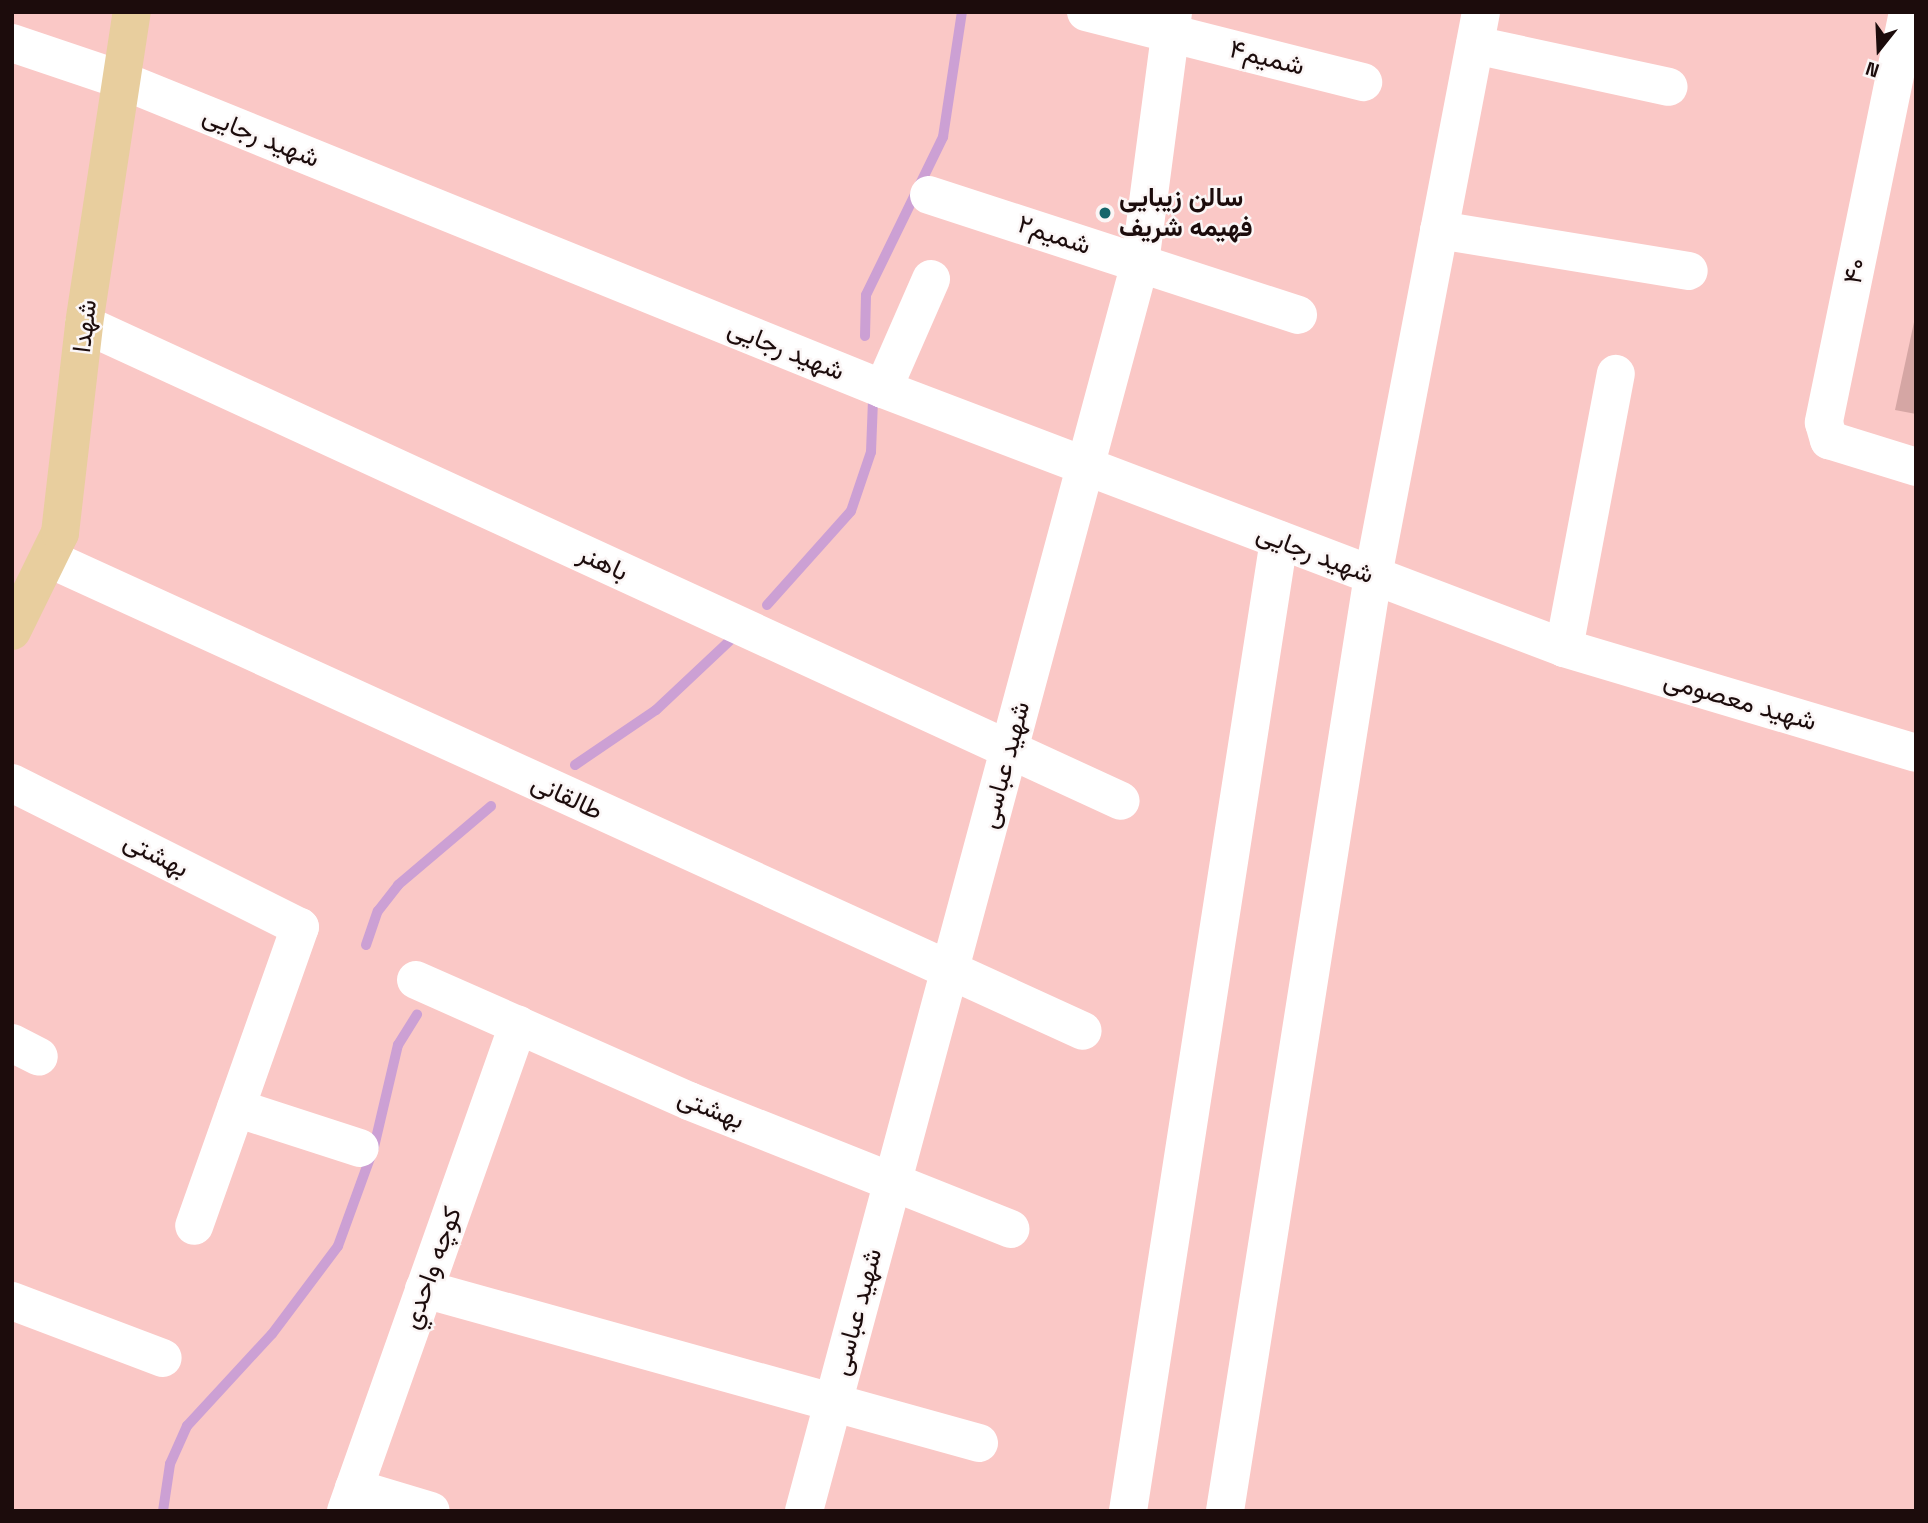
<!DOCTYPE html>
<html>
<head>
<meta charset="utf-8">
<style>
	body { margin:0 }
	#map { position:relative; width:1928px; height:1523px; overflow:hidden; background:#fac8c6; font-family:"Space Grotesk",Vazirmatn,sans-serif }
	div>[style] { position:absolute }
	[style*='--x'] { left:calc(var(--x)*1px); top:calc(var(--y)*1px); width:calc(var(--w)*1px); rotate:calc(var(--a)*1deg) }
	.green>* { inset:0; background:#d5a6a4 }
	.stream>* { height:10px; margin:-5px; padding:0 5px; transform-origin:5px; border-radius:5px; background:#cca0d4 }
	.minor>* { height:38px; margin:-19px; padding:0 19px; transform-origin:19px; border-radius:19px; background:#fff }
	.major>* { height:38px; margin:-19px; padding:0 19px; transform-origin:19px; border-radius:19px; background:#e8ce9e }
	.dots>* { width:19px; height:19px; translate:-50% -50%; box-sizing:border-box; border:4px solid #fbf6f6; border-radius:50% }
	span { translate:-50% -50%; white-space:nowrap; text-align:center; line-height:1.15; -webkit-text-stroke:5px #fbf6f6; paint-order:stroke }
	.street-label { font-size:26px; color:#1c0c0c }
	.poi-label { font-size:26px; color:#1c0c0c; font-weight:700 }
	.left { translate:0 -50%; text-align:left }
	.frame { position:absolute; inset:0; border:14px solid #1c0c0c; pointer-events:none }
	.north { position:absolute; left:1844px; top:14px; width:70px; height:70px; -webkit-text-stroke:5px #fbf6f6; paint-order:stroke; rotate:198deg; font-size:19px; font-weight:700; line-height:28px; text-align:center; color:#1c0c0c }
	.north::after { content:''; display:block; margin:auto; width:24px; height:32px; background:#1c0c0c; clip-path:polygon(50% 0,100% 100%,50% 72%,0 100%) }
</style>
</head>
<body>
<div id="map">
	<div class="green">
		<div style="clip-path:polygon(1916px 313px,1916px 414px,1895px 410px)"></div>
	</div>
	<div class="stream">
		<div style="--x:865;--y:336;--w:41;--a:-88.6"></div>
		<div style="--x:866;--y:295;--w:176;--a:-64"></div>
		<div style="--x:943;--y:137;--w:126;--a:-81.4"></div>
		<div style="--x:767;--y:605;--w:126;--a:-48.2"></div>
		<div style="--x:851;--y:511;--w:62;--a:-71.3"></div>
		<div style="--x:871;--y:452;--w:51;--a:-87.8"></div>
		<div style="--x:575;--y:765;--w:98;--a:-34.2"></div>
		<div style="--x:656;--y:710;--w:110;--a:-43.2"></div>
		<div style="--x:366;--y:945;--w:36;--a:-71"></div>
		<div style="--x:378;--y:911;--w:33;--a:-52"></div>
		<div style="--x:398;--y:885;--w:122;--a:-40.3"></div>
		<div style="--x:163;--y:1511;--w:48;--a:-81.5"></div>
		<div style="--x:170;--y:1464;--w:42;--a:-65.9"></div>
		<div style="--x:187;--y:1426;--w:125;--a:-47.3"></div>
		<div style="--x:272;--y:1334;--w:110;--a:-53.1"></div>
		<div style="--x:338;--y:1246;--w:105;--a:-70"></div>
		<div style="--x:374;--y:1147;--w:105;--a:-76.8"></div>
		<div style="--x:398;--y:1045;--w:36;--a:-58"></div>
	</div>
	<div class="minor">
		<div style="--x:1086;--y:12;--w:286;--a:14.2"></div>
		<div style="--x:1908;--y:12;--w:419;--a:101.6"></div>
		<div style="--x:1824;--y:423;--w:18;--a:74"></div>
		<div style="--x:1829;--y:440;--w:91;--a:17.2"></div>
		<div style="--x:12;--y:43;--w:115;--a:18.7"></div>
		<div style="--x:121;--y:80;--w:822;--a:22.07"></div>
		<div style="--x:883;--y:389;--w:729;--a:20.82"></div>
		<div style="--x:1564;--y:648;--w:367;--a:16.6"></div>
		<div style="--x:1475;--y:45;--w:198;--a:12.2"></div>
		<div style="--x:929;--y:195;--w:388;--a:18"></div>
		<div style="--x:1439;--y:230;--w:253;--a:9.3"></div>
		<div style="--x:84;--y:324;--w:1141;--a:24.7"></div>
		<div style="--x:883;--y:389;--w:120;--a:-66.4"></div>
		<div style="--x:52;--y:560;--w:1133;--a:24.55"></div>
		<div style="--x:1564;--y:648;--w:279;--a:-79.3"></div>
		<div style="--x:12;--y:783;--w:322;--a:26.6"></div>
		<div style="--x:300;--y:927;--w:317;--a:109.5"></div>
		<div style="--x:416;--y:980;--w:299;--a:23.9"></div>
		<div style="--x:689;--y:1101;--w:346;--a:21.7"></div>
		<div style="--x:12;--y:1043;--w:30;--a:27"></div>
		<div style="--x:236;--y:1108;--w:130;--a:17.9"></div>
		<div style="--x:424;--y:1289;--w:576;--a:15.51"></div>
		<div style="--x:12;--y:1301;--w:161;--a:20.7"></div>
		<div style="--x:354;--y:1488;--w:80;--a:16.6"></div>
		<div style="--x:346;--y:1511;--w:516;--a:-70.51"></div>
		<div style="--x:804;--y:1511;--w:1292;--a:-74.93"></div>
		<div style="--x:1140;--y:263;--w:253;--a:-82.5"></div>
		<div style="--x:1128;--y:1511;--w:983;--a:-81.16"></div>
		<div style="--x:1225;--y:1511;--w:947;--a:-81.01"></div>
		<div style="--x:1373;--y:576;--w:574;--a:-79.16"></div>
	</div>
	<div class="major">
		<div style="--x:12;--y:631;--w:109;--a:-63.9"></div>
		<div style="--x:60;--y:533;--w:210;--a:-83.4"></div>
		<div style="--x:84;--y:324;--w:316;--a:-81.3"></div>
	</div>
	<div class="dots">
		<div style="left:1105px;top:213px;background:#16656a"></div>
	</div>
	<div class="street-label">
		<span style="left:1267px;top:58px;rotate:14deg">شمیم۴</span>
		<span style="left:261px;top:137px;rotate:22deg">شهید رجایی</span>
		<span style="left:1054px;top:235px;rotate:18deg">شمیم۲</span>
		<span style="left:1855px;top:271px;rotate:-78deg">۴۰</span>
		<span style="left:85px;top:326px;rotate:-83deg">شهدا</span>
		<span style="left:786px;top:350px;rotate:22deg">شهید رجایی</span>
		<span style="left:1315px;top:554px;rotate:21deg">شهید رجایی</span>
		<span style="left:603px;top:563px;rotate:25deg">باهنر</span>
		<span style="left:1740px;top:701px;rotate:16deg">شهید معصومی</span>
		<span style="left:1005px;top:765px;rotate:-75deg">شهید عباسی</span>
		<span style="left:567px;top:797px;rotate:25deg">طالقانی</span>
		<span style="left:156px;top:855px;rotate:27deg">بهشتی</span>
		<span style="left:711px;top:1109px;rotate:22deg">بهشتی</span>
		<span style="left:432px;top:1268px;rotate:-70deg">كوچه واحدي</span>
		<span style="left:857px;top:1312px;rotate:-75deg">شهید عباسی</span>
	</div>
	<div class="poi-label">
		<span class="left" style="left:1119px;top:213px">سالن زیبایی<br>فهیمه شریف</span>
	</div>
	<div class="frame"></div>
	<div class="north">N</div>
</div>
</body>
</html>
